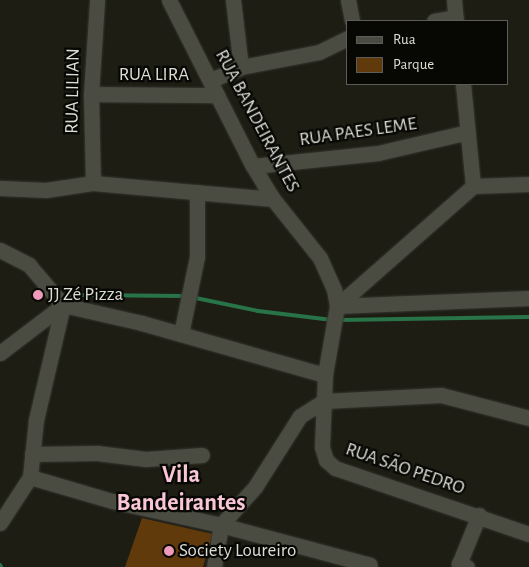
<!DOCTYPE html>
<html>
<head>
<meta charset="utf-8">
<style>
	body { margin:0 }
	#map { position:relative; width:529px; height:567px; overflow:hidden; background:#1d1d14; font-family:"Alegreya Sans",sans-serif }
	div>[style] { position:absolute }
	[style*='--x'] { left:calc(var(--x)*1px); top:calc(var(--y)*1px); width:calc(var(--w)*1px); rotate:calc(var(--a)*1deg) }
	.green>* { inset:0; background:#613a0c }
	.stream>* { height:4px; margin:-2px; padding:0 2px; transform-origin:2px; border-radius:2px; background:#287348 }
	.roads { filter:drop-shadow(0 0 1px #363631) drop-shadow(0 0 1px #363631) }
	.minor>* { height:15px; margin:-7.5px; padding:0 7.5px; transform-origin:7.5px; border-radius:7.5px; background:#4b4c41 }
	.dots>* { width:14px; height:14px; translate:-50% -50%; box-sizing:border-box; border:2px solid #070704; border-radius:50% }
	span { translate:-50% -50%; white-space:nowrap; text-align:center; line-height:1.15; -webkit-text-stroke:4.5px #070704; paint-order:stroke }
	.street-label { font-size:19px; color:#dcddd6 }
	.poi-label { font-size:19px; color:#dcddd6 }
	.left { translate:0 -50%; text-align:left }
	.district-label { font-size:24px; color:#f8c6d6; font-weight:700 }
	.legend { position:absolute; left:346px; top:20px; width:162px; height:65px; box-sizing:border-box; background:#070704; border:1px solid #5c5d58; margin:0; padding:6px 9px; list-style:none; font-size:15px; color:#dcddd6 }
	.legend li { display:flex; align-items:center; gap:10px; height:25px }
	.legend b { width:25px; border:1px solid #5c5d58 }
</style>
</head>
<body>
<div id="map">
	<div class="green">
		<div style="clip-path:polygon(142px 518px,213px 534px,203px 567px,125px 567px)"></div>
	</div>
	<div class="stream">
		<div style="--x:191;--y:297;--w:68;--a:11.8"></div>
		<div style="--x:258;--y:311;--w:75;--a:6.9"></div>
		<div style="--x:62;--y:299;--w:17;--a:-13"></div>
		<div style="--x:79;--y:295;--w:105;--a:0.5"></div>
		<div style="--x:339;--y:320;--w:190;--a:-0.9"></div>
		<div style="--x:0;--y:565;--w:2;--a:63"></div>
	</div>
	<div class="roads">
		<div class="minor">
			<div style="--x:169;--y:0;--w:186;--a:63.2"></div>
			<div style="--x:253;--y:166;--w:39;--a:59"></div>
			<div style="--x:273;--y:199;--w:75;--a:51.5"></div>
			<div style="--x:320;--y:258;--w:34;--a:66"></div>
			<div style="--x:334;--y:289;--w:17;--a:80"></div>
			<div style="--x:337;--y:306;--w:70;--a:99.9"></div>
			<div style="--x:325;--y:375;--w:72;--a:92.4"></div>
			<div style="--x:322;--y:447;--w:14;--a:73"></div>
			<div style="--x:326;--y:460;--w:12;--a:42"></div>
			<div style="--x:335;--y:468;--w:205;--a:18.8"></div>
			<div style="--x:233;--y:0;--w:67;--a:83.2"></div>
			<div style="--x:348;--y:0;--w:21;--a:79"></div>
			<div style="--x:454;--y:0;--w:21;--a:85"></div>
			<div style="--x:434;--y:21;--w:22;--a:-10"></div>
			<div style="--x:211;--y:80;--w:33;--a:-23"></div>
			<div style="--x:241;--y:67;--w:79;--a:-10.9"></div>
			<div style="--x:319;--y:52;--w:32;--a:-26"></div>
			<div style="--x:463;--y:84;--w:102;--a:84.4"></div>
			<div style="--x:91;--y:94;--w:126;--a:0.5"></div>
			<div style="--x:253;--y:166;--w:126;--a:-5.9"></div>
			<div style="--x:378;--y:153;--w:92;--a:-13.1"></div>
			<div style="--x:93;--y:183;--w:89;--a:-91.3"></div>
			<div style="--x:91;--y:94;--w:94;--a:-86.3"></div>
			<div style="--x:473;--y:186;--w:56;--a:-2"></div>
			<div style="--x:0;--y:188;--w:46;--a:2.5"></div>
			<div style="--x:46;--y:190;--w:48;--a:-8.5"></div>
			<div style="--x:93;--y:183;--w:181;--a:5.1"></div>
			<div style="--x:0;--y:250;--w:33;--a:27"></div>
			<div style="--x:29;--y:265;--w:52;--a:49.6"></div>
			<div style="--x:63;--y:305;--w:81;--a:12.8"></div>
			<div style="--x:142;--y:323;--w:190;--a:15.9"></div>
			<div style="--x:337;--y:306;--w:192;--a:-2.4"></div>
			<div style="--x:337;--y:306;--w:181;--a:-41.4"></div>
			<div style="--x:181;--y:334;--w:79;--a:-78.3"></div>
			<div style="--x:197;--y:257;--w:65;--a:-90"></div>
			<div style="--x:0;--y:353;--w:79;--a:-37.3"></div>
			<div style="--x:32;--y:454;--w:65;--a:-0.9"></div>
			<div style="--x:97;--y:453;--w:49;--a:7"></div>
			<div style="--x:146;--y:459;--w:56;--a:-4.1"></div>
			<div style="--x:30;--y:477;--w:85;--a:16.3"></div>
			<div style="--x:112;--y:501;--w:112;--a:12.4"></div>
			<div style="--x:221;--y:525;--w:154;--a:15"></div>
			<div style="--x:0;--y:523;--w:55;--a:-56.9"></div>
			<div style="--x:30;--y:477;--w:57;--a:-84"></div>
			<div style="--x:36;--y:420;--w:118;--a:-76.8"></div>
			<div style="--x:214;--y:567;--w:43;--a:-80.5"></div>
			<div style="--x:221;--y:525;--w:51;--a:-48.2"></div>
			<div style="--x:255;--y:487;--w:84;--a:-57.6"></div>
			<div style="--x:300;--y:416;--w:28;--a:-32"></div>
			<div style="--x:324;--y:401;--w:117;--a:-2.9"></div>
			<div style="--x:441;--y:395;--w:91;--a:14.6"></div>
			<div style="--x:467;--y:567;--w:9;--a:-159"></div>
			<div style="--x:459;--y:564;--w:53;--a:-67.8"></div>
		</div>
	</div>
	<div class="dots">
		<div style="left:38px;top:295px;background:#ef9ab8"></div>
		<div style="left:169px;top:551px;background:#ef9ab8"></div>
	</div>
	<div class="street-label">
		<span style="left:154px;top:75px">RUA LIRA</span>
		<span style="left:73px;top:91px;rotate:-89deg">RUA LILIAN</span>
		<span style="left:257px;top:121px;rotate:62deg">RUA BANDEIRANTES</span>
		<span style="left:358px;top:132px;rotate:-8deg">RUA PAES LEME</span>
		<span style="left:405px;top:469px;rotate:19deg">RUA SÃO PEDRO</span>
	</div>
	<div class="poi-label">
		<span class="left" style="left:48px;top:295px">JJ Zé Pizza</span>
		<span class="left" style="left:179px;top:551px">Society Loureiro</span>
	</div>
	<div class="district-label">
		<span style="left:181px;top:490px">Vila<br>Bandeirantes</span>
	</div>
	<ul class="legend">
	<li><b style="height:6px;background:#4b4c41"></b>Rua</li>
	<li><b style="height:14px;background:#613a0c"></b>Parque</li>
	</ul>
</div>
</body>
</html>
